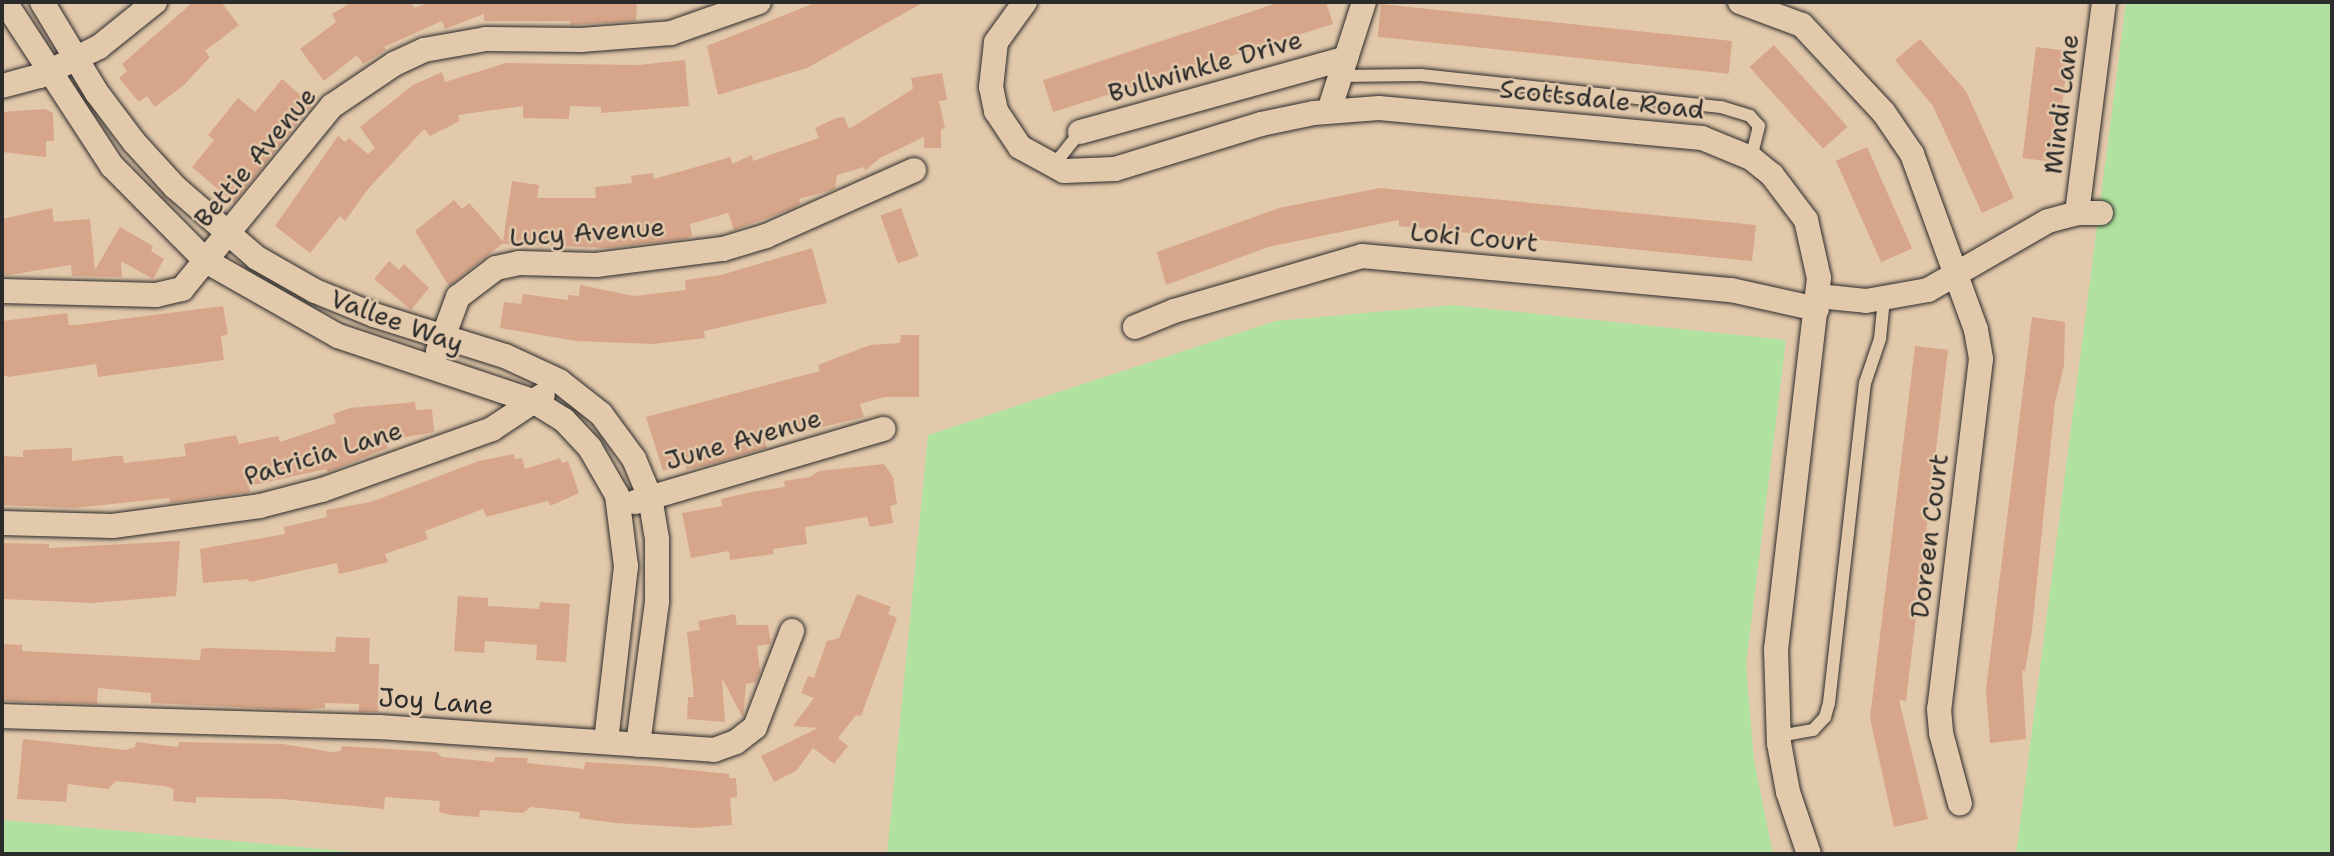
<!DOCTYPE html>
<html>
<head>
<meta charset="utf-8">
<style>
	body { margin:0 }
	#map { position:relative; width:2334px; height:856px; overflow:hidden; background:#e3c9ab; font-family:"Shantell Sans",sans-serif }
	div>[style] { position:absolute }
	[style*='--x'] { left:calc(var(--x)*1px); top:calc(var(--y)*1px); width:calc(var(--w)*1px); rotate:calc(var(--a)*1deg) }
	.green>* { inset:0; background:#b1e1a0 }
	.building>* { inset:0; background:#d7a68a; transform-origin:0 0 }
	.roads { filter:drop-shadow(0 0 2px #2b2b2b) drop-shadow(0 0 2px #2b2b2b) }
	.service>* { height:12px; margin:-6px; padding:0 6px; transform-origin:6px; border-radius:6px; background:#e3c9ab }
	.minor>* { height:24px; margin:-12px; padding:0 12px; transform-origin:12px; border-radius:12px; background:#e3c9ab }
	span { translate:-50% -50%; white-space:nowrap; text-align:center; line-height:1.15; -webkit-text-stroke:5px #e3c9ab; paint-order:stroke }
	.street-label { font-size:26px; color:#2b2b2b }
	.frame { position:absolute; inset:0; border:4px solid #2b2b2b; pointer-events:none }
</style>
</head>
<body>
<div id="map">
	<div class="green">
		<div style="clip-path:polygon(2126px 2px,2332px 2px,2332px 854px,2016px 854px)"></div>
		<div style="clip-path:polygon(1453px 305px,1786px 340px,1746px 665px,1754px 760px,1773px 854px,887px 854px,928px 435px,1275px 321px)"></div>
		<div style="clip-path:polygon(2px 820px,377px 854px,2px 854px)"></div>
	</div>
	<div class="building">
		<div style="clip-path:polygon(193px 2px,221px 2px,239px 25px,205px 51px,210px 57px,184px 85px,155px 107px,147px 96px,139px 102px,119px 78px,127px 71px,122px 64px)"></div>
		<div style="clip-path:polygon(352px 2px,411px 2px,414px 8px,430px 2px,637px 2px,636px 21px,570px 25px,570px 21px,484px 21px,484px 14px,445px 29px,442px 21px,384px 47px,386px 50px,363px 64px,357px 55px,324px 81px,300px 49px,336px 22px,332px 14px)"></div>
		<div style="clip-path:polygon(817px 2px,924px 2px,807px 68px,718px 95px,707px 46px)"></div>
		<div style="clip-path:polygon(1280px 2px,1326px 2px,1333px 24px,1053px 112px,1043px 80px)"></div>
		<div style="left:1381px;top:4px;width:353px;height:33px;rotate:6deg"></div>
		<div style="clip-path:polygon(1920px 39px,1966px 91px,2014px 198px,1982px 213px,1933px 106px,1895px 60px)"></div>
		<div style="left:1774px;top:45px;width:110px;height:33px;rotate:48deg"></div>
		<div style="left:2036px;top:47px;width:33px;height:112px;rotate:7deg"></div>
		<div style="clip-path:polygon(685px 60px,689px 106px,601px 113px,601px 107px,570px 106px,569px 119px,523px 118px,523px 106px,458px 115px,460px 121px,430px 136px,424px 129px,368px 189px,345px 221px,340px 216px,310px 253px,275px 226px,338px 136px,345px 142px,349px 138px,368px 154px,375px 148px,360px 127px,413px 85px,442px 72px,445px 82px,506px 63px,638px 65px)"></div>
		<div style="clip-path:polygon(942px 73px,947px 100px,939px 101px,945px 128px,941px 129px,941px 148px,924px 148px,924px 137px,880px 158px,865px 171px,864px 167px,837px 175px,835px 189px,799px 199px,800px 204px,788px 210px,734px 230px,728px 213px,690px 224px,692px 236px,684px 239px,608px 248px,502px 244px,449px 286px,415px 231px,454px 200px,462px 209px,469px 203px,503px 241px,512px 181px,539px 185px,537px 198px,596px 198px,595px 187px,632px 183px,631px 176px,653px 173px,654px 179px,731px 157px,732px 164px,752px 155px,753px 161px,819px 138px,815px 128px,836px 118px,844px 117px,849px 129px,913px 89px,911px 78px)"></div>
		<div style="clip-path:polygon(282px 79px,312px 105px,234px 203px,192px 167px,214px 140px,208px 135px,238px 98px,255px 112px)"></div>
		<div style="clip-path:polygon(45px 109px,53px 113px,54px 141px,46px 141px,46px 157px,2px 152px,2px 112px)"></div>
		<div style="left:1867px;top:147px;width:111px;height:34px;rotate:66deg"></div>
		<div style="clip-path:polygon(1380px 188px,1756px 225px,1752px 261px,1399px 226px,1399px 220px,1268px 247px,1166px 285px,1157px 252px,1279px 208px)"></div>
		<div style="clip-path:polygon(52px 208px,54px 222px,90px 219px,95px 270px,120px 227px,153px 246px,151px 251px,164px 259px,153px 279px,121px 261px,122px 277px,72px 276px,71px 265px,2px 276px,2px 219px)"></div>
		<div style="left:901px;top:208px;width:51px;height:22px;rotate:70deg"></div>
		<div style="clip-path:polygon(812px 248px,827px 303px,704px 331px,705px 338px,653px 344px,576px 341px,500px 328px,504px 302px,521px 304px,523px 294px,568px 300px,568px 295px,579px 296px,580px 285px,634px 296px,686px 290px,685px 280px,721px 275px)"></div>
		<div style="clip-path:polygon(389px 261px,399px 270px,404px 264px,429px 288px,411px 310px,374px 279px)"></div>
		<div style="clip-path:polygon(223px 306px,228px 334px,221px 336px,224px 360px,98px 377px,96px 364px,8px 377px,2px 374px,2px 321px,67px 313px,69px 325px,76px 325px)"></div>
		<div style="clip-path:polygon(2032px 317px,2065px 322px,2064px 366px,2055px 402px,2032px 630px,2025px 671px,2022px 670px,2026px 739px,1990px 743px,1986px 689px)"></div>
		<div style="clip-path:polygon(901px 335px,919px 335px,919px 397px,884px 397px,860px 404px,864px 417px,765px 441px,767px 448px,708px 465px,687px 470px,685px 464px,663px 471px,646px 417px,820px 371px,818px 365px,870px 345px,900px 343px)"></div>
		<div style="clip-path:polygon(1915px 346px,1948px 350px,1906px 701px,1899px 700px,1928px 819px,1894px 827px,1870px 718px)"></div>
		<div style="clip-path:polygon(415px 402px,416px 410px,432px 409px,434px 432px,386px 441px,388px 448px,328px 472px,326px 469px,249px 486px,250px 492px,170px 503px,169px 498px,75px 508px,2px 505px,2px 456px,23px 457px,23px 450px,72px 448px,72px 461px,116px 456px,123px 456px,124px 463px,186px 456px,184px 444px,236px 435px,239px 444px,278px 436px,280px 442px,336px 423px,333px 414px,350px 408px)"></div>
		<div style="clip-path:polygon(514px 454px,515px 459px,522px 458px,525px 469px,560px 458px,562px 463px,568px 461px,579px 493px,550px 506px,548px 501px,486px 517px,483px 509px,425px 531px,428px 539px,385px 554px,388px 562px,360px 569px,339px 574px,337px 563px,249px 582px,248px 579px,203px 583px,200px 549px,285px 534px,284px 527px,327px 517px,326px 510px,371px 502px,479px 461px)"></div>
		<div style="clip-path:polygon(884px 464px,893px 477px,897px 504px,890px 506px,893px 523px,870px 527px,867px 517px,805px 527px,807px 544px,773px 549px,774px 554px,730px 560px,729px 551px,691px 558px,682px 513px,722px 506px,721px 499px,751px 492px,785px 487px,784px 481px,810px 477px,819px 471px)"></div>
		<div style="clip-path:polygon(180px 541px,176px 596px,93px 603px,2px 599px,2px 543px,49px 544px,49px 548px)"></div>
		<div style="clip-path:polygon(857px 594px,891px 607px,888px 614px,897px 618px,861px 716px,856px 715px,838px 738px,848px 746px,834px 764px,813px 748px,796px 771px,774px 782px,761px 756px,818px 728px,793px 726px,814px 698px,801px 693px,808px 676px,814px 678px,827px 641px,839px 638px)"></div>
		<div style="clip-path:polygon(458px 596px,488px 598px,488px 606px,539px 609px,540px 602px,570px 604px,566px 662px,536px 660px,537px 645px,485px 641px,484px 653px,454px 651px)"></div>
		<div style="clip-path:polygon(735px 614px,737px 625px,768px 625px,771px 644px,757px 646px,760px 672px,756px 682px,746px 684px,743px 718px,722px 678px,725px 722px,687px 719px,688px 697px,694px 697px,687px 632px,700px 630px,698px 621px)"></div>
		<div style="clip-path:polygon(336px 637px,370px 638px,369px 664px,379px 664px,378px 712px,359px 712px,359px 704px,325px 703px,325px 708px,295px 710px,151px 703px,151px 693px,98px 688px,97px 704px,2px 701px,2px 644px,22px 645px,22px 651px,200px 660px,201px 649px,207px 648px,335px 652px)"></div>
		<div style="clip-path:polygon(23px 739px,125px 750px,135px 747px,136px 742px,178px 747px,179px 742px,283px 744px,331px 752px,341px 751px,342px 746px,436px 752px,442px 757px,494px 762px,495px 757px,528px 758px,527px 763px,584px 769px,585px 762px,653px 766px,729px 774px,729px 778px,736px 778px,737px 797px,730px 798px,732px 825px,696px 828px,615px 823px,579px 818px,580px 812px,531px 807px,523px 813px,480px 810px,479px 817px,451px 815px,439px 812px,440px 801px,385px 797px,384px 809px,282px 799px,196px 797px,196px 803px,173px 801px,174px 789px,164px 786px,116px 781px,108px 789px,68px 784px,66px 802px,17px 799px)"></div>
	</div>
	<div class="roads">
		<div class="service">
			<div style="--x:1340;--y:76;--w:81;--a:-0.7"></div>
			<div style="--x:1421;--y:75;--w:302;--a:6.1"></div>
			<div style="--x:1721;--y:107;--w:30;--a:17"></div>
			<div style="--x:1750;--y:116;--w:13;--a:48"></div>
			<div style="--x:1759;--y:126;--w:33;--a:104"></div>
			<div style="--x:1053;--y:166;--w:43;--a:-51.5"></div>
			<div style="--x:1779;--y:736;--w:35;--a:-10"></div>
			<div style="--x:1813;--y:730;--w:18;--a:-47"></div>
			<div style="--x:1825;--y:717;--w:15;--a:-74"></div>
			<div style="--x:1829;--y:703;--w:322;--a:-83.6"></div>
			<div style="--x:1865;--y:383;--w:46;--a:-71.2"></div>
			<div style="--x:1880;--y:339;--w:40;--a:-84.3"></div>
		</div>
		<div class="minor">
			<div style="--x:5;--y:2;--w:196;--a:56.9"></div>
			<div style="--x:112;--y:166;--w:134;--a:45.3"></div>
			<div style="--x:206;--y:261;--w:152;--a:29.6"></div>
			<div style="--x:338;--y:336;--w:208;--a:18.5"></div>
			<div style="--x:535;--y:402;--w:34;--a:32"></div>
			<div style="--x:564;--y:420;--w:38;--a:47"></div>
			<div style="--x:590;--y:448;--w:54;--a:60.1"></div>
			<div style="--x:617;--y:495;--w:72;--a:82.8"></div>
			<div style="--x:626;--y:566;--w:177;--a:96.5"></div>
			<div style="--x:42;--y:2;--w:106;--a:58.9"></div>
			<div style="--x:97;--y:93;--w:61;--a:52.9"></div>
			<div style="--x:134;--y:142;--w:61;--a:47.7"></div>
			<div style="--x:175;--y:187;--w:108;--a:40.9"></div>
			<div style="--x:257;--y:258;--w:67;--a:29.6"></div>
			<div style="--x:315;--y:291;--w:64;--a:22.1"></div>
			<div style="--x:374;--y:315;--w:137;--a:17.4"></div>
			<div style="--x:505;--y:356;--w:60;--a:24.8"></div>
			<div style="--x:559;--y:381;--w:53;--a:38.2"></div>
			<div style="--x:601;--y:414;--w:56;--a:53.7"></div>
			<div style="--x:634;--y:459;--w:41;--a:67.2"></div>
			<div style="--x:650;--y:497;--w:43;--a:80.5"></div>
			<div style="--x:657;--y:539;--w:63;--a:90"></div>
			<div style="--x:657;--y:602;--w:144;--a:97.6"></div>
			<div style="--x:1025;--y:2;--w:49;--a:125.9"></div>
			<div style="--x:996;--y:42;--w:45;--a:96.3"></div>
			<div style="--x:991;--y:87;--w:25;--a:78"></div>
			<div style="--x:996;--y:111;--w:43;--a:56.3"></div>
			<div style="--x:1020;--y:147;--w:50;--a:28.6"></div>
			<div style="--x:1064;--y:171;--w:51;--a:-2.2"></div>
			<div style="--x:1115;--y:169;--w:153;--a:-17.1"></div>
			<div style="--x:1261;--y:124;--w:54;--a:-11.7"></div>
			<div style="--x:1314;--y:113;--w:65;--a:-4.4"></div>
			<div style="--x:1379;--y:108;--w:324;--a:5.3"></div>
			<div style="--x:1702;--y:138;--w:53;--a:22.2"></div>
			<div style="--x:1751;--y:158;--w:27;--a:39"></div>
			<div style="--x:1772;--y:175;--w:56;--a:52.9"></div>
			<div style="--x:1806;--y:220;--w:59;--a:77.4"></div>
			<div style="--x:1819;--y:278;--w:373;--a:96.6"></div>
			<div style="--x:1776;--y:649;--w:94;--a:88.2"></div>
			<div style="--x:1779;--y:743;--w:50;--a:79.6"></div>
			<div style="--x:1788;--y:792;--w:65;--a:71.3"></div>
			<div style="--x:1740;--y:2;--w:66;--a:20.4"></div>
			<div style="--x:1802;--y:25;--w:120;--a:47"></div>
			<div style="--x:1884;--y:113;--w:50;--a:55.7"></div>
			<div style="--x:1912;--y:154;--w:187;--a:70"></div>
			<div style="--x:1976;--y:330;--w:29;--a:80"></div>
			<div style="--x:1981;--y:359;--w:353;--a:96.8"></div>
			<div style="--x:1939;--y:709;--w:24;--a:85"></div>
			<div style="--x:1941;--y:733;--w:73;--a:75"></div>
			<div style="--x:2;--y:86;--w:39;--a:-15"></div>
			<div style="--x:40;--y:76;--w:66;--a:-26.2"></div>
			<div style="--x:99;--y:47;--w:72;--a:-38.8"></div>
			<div style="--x:1329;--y:111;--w:114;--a:-72.2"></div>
			<div style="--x:1080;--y:132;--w:276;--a:-15.5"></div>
			<div style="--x:2077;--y:213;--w:213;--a:-82.7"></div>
			<div style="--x:2;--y:291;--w:154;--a:1.5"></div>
			<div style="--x:156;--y:295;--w:27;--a:-13"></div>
			<div style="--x:182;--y:289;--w:237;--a:-50.7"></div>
			<div style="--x:332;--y:106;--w:75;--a:-34.1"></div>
			<div style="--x:394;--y:64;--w:33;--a:-25"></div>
			<div style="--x:424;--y:50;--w:63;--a:-10.1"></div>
			<div style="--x:486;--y:39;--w:95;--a:0.6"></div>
			<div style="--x:581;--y:40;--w:90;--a:-4.4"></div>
			<div style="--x:671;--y:33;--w:93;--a:-19.4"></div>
			<div style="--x:1818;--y:296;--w:48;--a:5.9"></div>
			<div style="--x:1866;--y:301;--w:63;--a:-10.1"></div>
			<div style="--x:1928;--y:290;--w:138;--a:-29.9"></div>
			<div style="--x:2048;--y:221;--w:30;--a:-15"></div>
			<div style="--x:2077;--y:213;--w:24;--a:0"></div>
			<div style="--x:1135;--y:327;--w:42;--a:-22.3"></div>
			<div style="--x:1174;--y:311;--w:196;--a:-16.3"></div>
			<div style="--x:1362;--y:256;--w:371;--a:5.3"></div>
			<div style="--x:1731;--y:290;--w:88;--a:12.5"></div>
			<div style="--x:438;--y:351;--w:58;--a:-69.7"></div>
			<div style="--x:458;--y:297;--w:48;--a:-37.3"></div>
			<div style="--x:496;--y:268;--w:24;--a:-12"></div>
			<div style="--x:519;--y:263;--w:77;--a:1.5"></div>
			<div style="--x:596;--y:265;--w:128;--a:-7.2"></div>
			<div style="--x:723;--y:249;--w:45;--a:-16.8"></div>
			<div style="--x:766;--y:236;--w:162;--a:-24"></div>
			<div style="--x:635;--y:502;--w:259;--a:-16.4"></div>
			<div style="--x:2;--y:523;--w:111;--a:1.5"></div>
			<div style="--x:113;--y:526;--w:148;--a:-7.7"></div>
			<div style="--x:260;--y:506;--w:64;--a:-14.5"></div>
			<div style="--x:322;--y:490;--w:181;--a:-19.7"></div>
			<div style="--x:492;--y:429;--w:61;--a:-33.7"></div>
			<div style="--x:2;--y:716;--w:377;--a:1.7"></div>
			<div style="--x:379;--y:727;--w:336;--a:3.9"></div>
			<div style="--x:714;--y:750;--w:23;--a:-20"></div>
			<div style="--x:736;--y:742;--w:24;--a:-38"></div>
			<div style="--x:755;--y:727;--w:103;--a:-68.9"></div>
		</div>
	</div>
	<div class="street-label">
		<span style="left:1205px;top:66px;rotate:-16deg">Bullwinkle Drive</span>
		<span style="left:1602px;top:99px;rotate:6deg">Scottsdale Road</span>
		<span style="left:2061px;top:104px;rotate:-83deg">Mindi Lane</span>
		<span style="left:255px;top:157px;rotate:-50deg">Bettie Avenue</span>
		<span style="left:587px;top:232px;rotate:-4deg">Lucy Avenue</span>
		<span style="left:1474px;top:237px;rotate:5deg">Loki Court</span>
		<span style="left:397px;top:321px;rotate:20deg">Vallee Way</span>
		<span style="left:743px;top:439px;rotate:-16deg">June Avenue</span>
		<span style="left:323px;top:453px;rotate:-17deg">Patricia Lane</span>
		<span style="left:1929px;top:536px;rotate:-83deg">Doreen Court</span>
		<span style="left:436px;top:701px;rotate:4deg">Joy Lane</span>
	</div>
	<div class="frame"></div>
</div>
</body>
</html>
